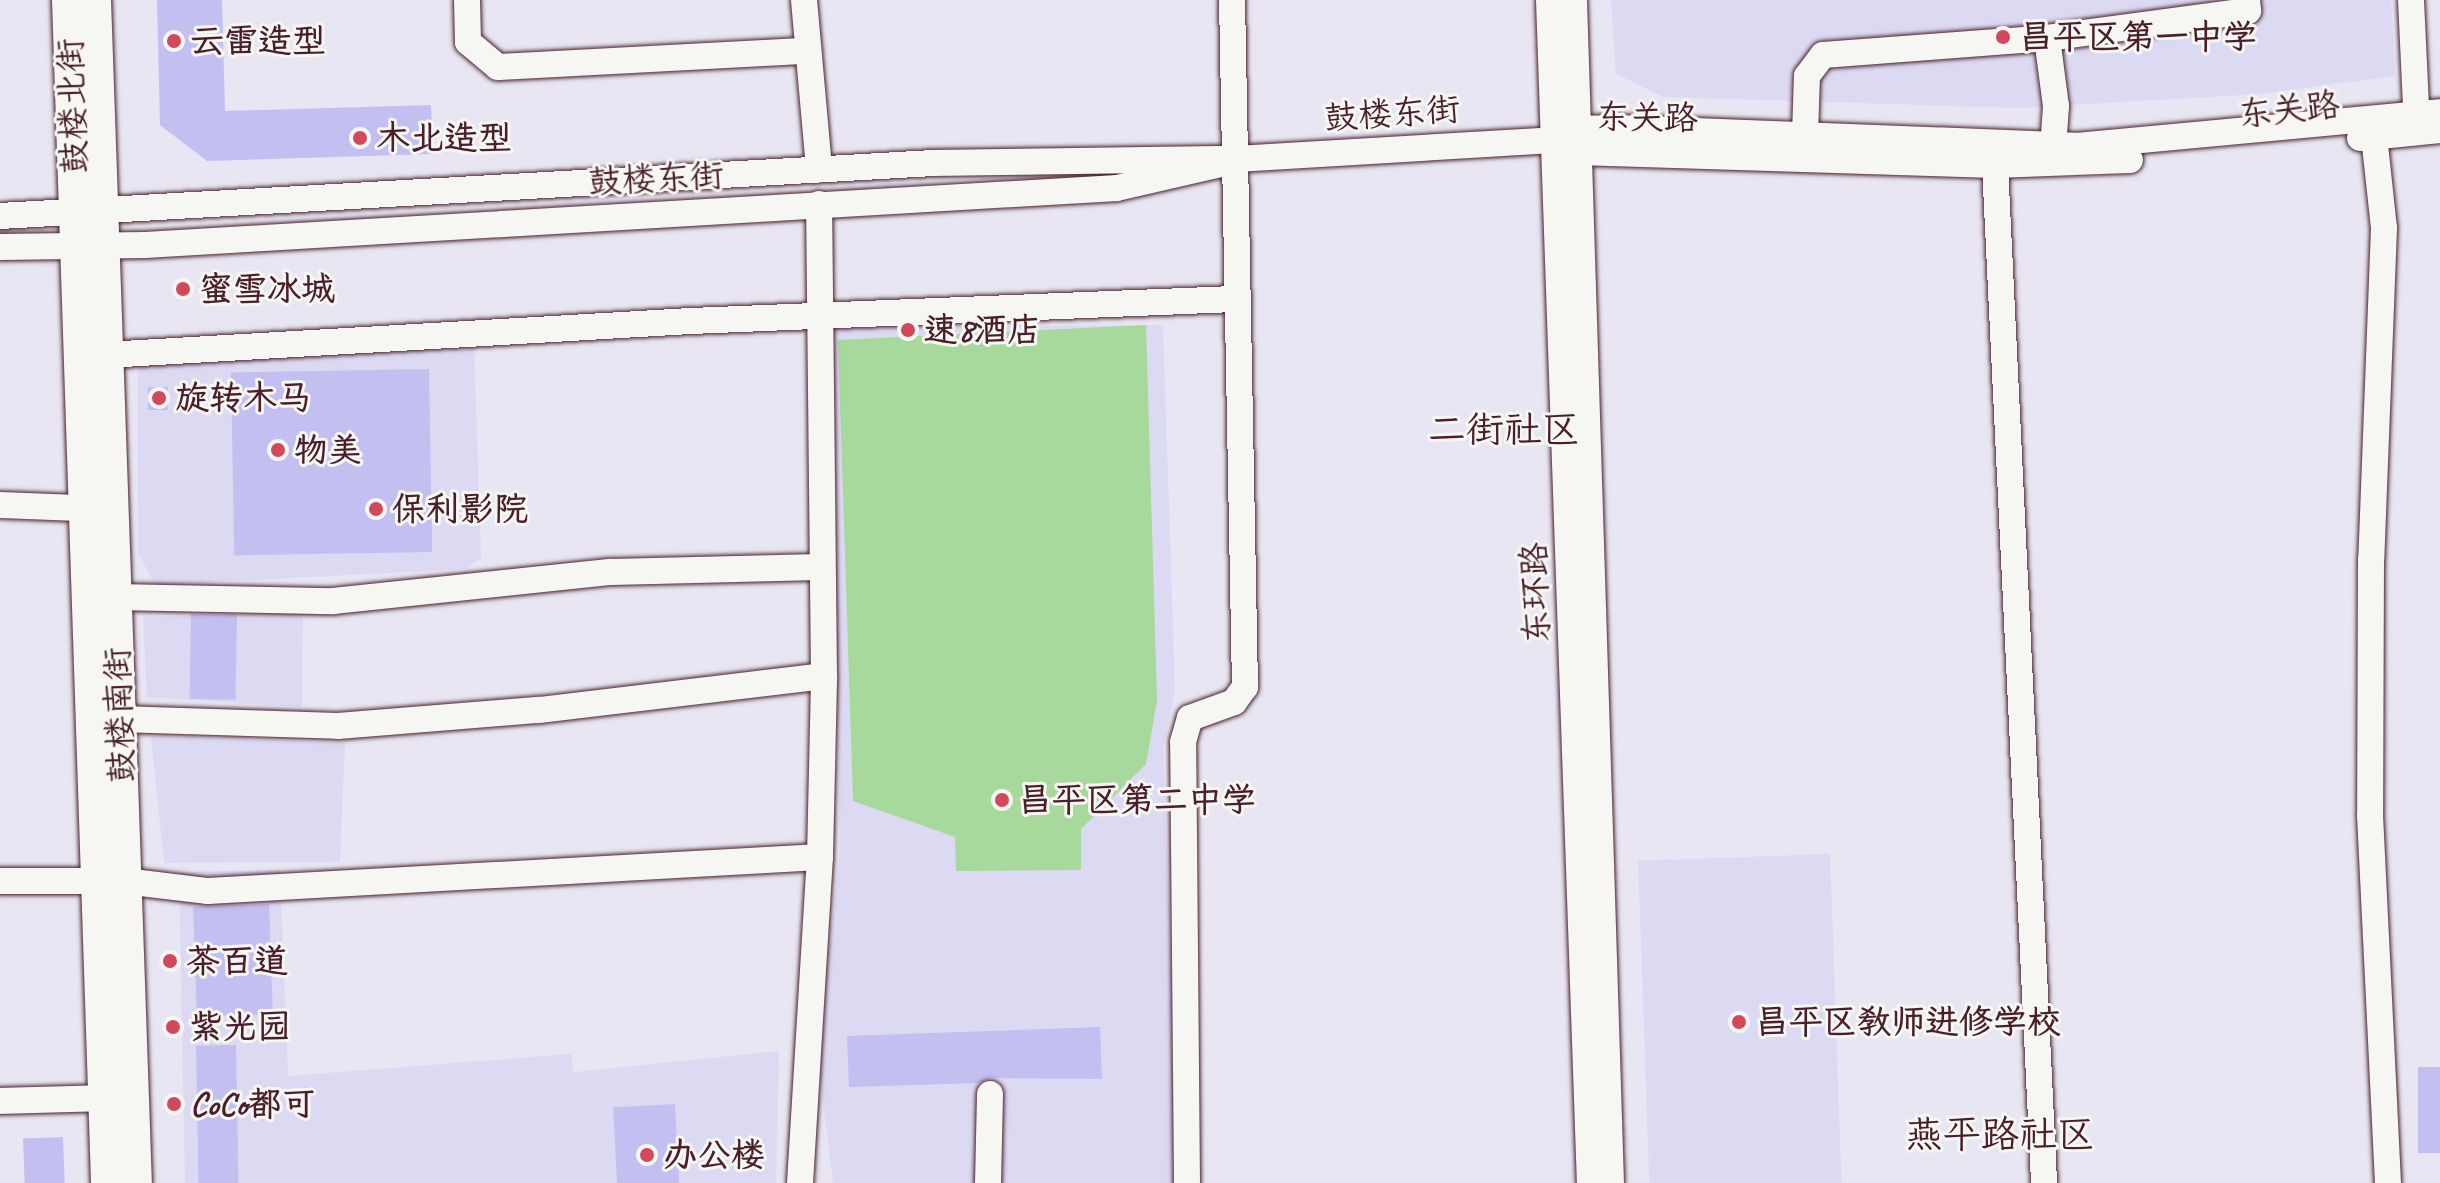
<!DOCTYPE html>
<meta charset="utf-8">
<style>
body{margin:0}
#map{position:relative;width:2440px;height:1183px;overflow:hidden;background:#e7e6f2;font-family:Caveat,"LXGW WenKai TC",sans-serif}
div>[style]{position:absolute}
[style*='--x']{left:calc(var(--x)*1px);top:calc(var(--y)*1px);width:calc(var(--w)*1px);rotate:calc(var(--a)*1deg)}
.built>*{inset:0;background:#dcdaf2;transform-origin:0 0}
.green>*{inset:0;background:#a6d99b}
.building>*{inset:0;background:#c3bff1;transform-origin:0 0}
.roads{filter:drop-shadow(0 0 2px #4a1f2b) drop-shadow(0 0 2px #4a1f2b)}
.minor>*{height:26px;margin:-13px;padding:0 13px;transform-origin:13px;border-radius:13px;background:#f6f6f2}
.major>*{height:34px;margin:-17px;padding:0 17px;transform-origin:17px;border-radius:17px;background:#f6f6f2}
.dots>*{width:22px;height:22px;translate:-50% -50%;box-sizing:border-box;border:4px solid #f6f6f2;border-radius:50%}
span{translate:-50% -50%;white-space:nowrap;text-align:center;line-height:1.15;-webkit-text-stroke:6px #f6f6f2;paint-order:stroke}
.poi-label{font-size:34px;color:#4a1f2b;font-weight:700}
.left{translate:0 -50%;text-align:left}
.street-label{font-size:34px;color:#4a1f2b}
.quarter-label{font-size:38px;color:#4a1f2b}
</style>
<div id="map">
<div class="built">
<i style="clip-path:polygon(1611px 0,2391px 0,2395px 76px,2260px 94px,2019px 108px,1664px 97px,1616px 74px)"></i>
<i style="clip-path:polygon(1163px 325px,1175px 690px,1163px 749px,1178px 1183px,833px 1183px,817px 1053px,840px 852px,830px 328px)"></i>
<i style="clip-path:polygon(474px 339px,481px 558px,465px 569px,155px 585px,138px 553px,138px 356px)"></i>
<i style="clip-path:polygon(303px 613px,302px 707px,147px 697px,143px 617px)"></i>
<i style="clip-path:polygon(151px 736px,345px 743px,340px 862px,164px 863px)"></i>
<i style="left:1830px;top:854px;width:329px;height:192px;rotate:88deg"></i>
<i style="clip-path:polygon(280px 870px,288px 1076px,571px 1054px,574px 1072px,779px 1051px,776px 1183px,185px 1183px,179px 872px)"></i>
</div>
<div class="green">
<i style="clip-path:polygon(1146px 325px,1157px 700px,1146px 764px,1081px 829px,1081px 870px,956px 871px,955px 837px,853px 801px,838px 340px)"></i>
</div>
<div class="building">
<i style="clip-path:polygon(157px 0,222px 0,225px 111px,431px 105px,433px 154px,207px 161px,160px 125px)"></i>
<i style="left:429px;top:369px;width:183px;height:198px;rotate:89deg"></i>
<i style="left:148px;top:387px;width:20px;height:23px"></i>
<i style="left:191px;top:614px;width:46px;height:85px;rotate:1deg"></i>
<i style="left:269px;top:904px;width:110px;height:76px;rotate:88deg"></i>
<i style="clip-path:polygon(1100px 1027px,1102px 1079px,990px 1078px,979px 1083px,849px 1087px,847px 1036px)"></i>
<i style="left:236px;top:1045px;width:138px;height:40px;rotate:89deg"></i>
<i style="left:2440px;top:1067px;width:86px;height:22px;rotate:90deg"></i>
<i style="left:675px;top:1104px;width:79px;height:62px;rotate:87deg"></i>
<i style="left:63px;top:1137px;width:46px;height:40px;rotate:88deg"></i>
</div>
<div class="roads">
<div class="minor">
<i style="--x:467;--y:0;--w:42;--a:88.6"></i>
<i style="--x:468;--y:42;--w:39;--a:40"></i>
<i style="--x:498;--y:67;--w:310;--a:-3"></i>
<i style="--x:804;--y:0;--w:170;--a:84.9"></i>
<i style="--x:1549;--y:0;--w:1184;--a:88.02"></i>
<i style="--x:1574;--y:0;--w:1184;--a:88.21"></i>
<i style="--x:2411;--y:0;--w:128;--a:87.3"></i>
<i style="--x:2047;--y:38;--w:69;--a:82.5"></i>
<i style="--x:2056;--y:106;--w:39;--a:94"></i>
<i style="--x:1805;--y:135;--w:59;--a:-88.1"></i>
<i style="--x:1807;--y:76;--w:26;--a:-53"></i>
<i style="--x:1823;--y:55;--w:225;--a:-4.3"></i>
<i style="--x:2047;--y:38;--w:203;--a:-7.7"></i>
<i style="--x:2248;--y:11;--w:11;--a:-95"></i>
<i style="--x:2374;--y:136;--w:93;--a:83.8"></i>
<i style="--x:2384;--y:228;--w:331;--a:92.2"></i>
<i style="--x:2371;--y:559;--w:256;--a:90.2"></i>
<i style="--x:2370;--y:815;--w:368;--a:87.2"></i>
<i style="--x:2360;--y:138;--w:80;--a:-5.7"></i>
<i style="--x:1563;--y:145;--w:17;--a:25"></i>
<i style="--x:1578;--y:152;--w:417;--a:1.8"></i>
<i style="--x:1995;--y:165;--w:135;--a:-2.1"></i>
<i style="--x:1995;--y:165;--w:1019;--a:87.24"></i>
<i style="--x:0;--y:216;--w:934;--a:-3.25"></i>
<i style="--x:932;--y:163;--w:304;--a:-0.8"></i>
<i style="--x:1236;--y:159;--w:318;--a:-3.4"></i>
<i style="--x:1553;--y:140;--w:26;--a:-25"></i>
<i style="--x:1577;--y:129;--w:40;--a:-1.4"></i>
<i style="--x:1617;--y:128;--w:459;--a:2.2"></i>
<i style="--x:2076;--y:146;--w:366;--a:-5.3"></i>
<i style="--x:0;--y:247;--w:145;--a:-0.8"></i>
<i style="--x:145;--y:245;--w:974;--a:-3.36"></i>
<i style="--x:1117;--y:188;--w:111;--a:-13"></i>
<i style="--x:106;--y:355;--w:586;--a:-3.33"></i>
<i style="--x:691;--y:321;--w:544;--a:-2.32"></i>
<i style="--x:0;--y:505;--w:104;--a:2.2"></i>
<i style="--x:115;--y:597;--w:218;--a:1.1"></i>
<i style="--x:333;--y:601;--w:280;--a:-6"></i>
<i style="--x:611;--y:572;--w:209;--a:-1.4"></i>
<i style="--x:119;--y:719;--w:219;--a:1.8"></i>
<i style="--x:338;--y:726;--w:202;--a:-4.6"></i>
<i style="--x:539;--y:710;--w:287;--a:-6.8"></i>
<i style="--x:0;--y:881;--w:124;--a:0"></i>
<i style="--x:124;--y:881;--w:85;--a:6.8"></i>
<i style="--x:208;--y:891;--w:613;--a:-3.18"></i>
<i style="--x:0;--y:1101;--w:105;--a:-1.6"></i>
<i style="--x:800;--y:1183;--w:327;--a:-86.5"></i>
<i style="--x:820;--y:857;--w:181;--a:-88.7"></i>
<i style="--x:824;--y:676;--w:472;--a:-90.6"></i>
<i style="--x:988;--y:1183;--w:89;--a:-88.7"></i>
<i style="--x:1187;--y:1183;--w:441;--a:-90.5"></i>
<i style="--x:1183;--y:742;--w:25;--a:-74"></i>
<i style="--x:1190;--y:718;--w:47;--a:-20"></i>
<i style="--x:1234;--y:702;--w:19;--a:-54"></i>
<i style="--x:1245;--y:687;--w:687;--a:-91.08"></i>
</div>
<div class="major">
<i style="--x:69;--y:0;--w:1184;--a:88.11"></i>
<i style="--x:94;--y:0;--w:1184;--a:88.02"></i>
</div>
</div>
<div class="dots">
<i style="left:2003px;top:37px;background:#d1495b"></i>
<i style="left:174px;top:41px;background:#d1495b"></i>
<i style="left:360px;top:138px;background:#d1495b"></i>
<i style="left:183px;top:289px;background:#d1495b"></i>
<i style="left:908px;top:330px;background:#d1495b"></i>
<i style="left:159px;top:398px;background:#d1495b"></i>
<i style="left:278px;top:450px;background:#d1495b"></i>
<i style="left:376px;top:509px;background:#d1495b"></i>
<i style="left:1002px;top:800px;background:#d1495b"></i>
<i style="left:170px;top:961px;background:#d1495b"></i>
<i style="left:1739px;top:1022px;background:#d1495b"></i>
<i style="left:173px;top:1027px;background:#d1495b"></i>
<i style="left:174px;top:1104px;background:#d1495b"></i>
<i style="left:647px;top:1155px;background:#d1495b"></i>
</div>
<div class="poi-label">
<span class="left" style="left:2019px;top:37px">昌平区第一中学</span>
<span class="left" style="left:190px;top:41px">云雷造型</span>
<span class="left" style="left:376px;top:138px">木北造型</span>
<span class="left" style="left:199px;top:289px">蜜雪冰城</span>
<span class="left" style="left:924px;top:330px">速8酒店</span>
<span class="left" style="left:175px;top:398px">旋转木马</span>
<span class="left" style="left:294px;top:450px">物美</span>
<span class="left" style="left:392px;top:509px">保利影院</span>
<span class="left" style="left:1018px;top:800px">昌平区第二中学</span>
<span class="left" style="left:186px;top:961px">茶百道</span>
<span class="left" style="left:1755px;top:1022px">昌平区教师进修学校</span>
<span class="left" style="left:189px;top:1027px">紫光园</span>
<span class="left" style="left:190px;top:1104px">CoCo都可</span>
<span class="left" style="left:663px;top:1155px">办公楼</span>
</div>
<div class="street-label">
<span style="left:72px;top:106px;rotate:-92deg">鼓楼北街</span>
<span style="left:2289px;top:109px;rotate:-6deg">东关路</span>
<span style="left:1392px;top:113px;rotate:-4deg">鼓楼东街</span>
<span style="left:1647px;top:117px;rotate:1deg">东关路</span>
<span style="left:656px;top:178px;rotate:-3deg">鼓楼东街</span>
<span style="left:1535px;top:593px;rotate:-92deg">东环路</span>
<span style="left:119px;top:715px;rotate:-92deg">鼓楼南街</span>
</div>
<div class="quarter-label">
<span style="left:1504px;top:430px">二街社区</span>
<span style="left:2000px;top:1135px">燕平路社区</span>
</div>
</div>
